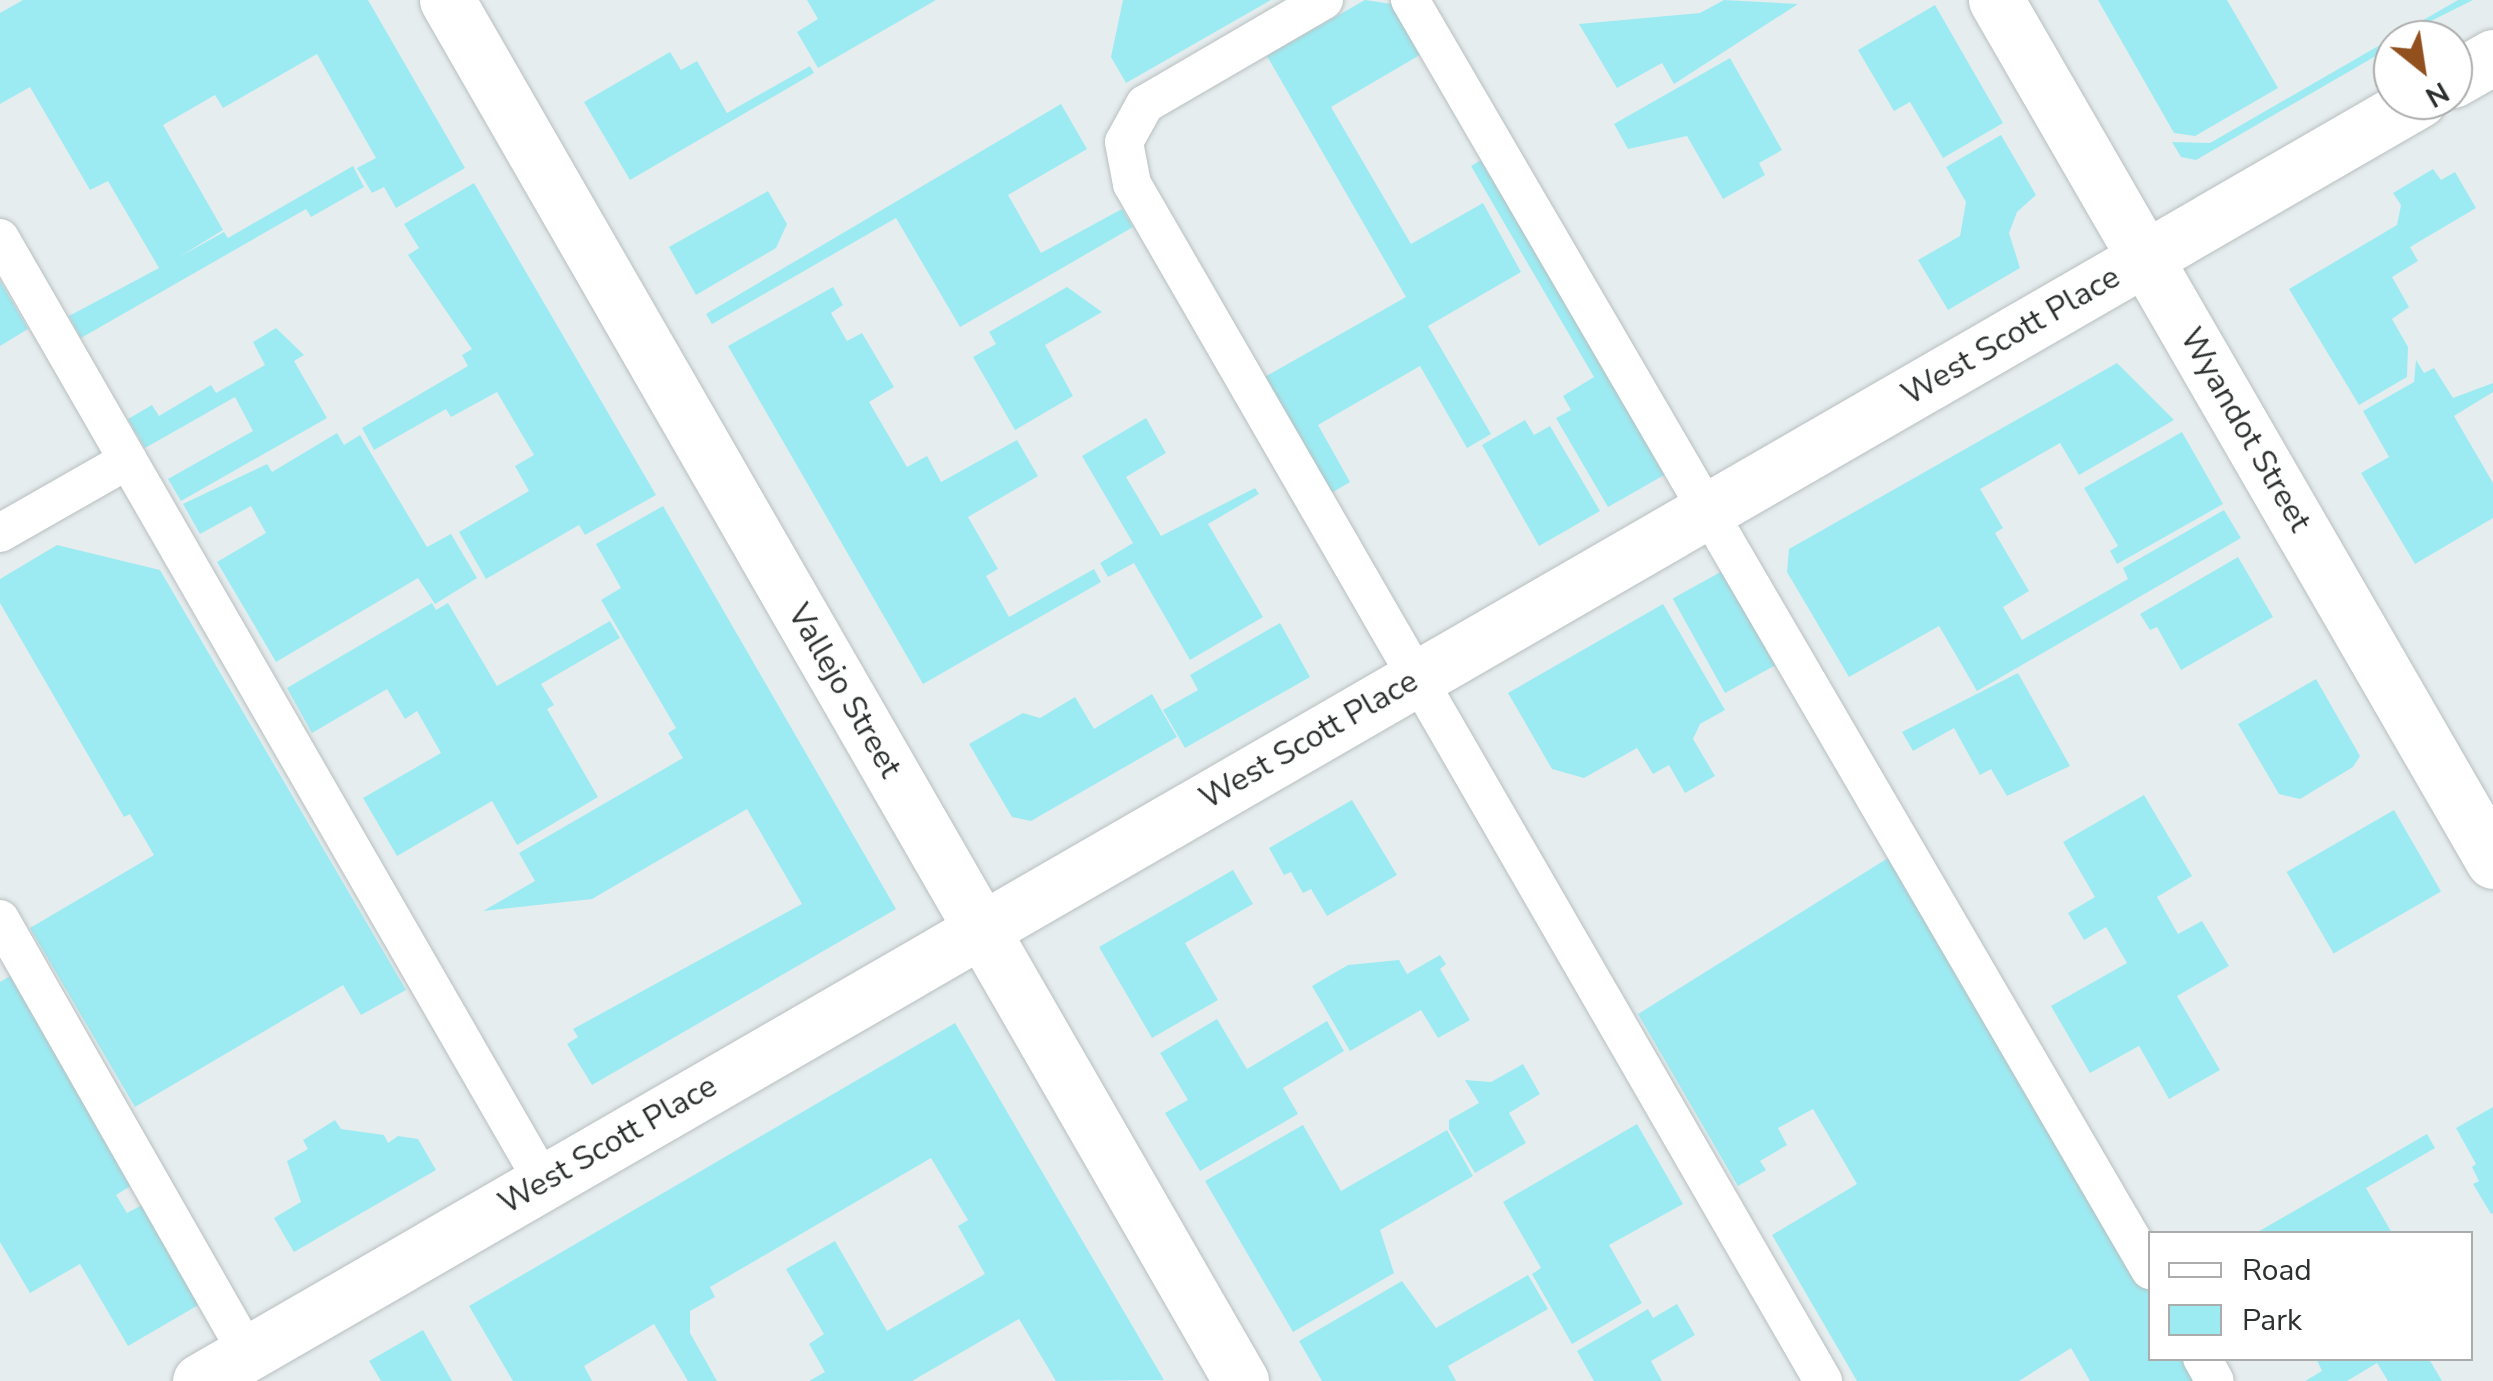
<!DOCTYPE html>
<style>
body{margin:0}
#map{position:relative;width:2493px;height:1381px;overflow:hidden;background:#e6edee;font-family:"Nunito Sans",sans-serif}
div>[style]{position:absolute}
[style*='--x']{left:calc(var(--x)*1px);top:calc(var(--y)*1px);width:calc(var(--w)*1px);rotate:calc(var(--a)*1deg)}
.green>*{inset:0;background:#9debf2;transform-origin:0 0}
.roads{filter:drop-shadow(0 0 2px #b8bfc0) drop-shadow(0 0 2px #b8bfc0)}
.service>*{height:38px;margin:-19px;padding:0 19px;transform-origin:19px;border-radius:19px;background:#fff}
.minor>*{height:55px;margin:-27.5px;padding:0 27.5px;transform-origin:27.5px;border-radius:27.5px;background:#fff}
span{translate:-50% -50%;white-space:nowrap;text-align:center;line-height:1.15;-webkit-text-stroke:10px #fff;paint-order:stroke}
.street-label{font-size:32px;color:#2d3030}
.legend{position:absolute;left:2148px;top:1231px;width:325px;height:130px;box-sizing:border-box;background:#fff;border:2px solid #abacac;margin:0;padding:12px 18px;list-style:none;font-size:30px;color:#2d3030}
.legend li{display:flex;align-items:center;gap:20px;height:50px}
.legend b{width:50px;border:2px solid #abacac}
.north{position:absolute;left:2373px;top:20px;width:100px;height:100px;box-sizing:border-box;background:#fff;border:2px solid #abacac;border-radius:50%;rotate:150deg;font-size:28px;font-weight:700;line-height:40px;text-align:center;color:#2d3030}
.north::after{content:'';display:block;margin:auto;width:35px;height:45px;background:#92501e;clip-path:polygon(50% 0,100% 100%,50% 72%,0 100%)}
</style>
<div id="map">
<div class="green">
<i style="clip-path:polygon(23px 0,368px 0,465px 168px,396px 208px,384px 187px,372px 193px,357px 168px,376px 158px,317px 54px,223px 108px,215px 95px,163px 125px,223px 230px,179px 257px,224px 232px,228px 238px,353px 166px,364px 187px,311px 217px,306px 209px,81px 338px,69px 316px,159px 268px,108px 181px,90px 190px,30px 87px,0 104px,0 13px)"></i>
<i style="clip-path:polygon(807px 0,936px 0,818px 68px,797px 32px,818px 19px)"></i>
<i style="clip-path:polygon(1123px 0,1271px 0,1126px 83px,1111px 57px)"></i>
<i style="clip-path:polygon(1365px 0,1398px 5px,1425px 52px,1331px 107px,1411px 244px,1483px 203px,1521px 272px,1428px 326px,1491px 434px,1467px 448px,1420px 366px,1318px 425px,1350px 482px,1328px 495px,1261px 379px,1406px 297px,1267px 56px)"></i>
<i style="clip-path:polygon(1724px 0,1798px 4px,1674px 84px,1662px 63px,1617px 88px,1579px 24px,1700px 13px)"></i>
<i style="clip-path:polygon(2098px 0,2227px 0,2278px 88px,2195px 136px,2174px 133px)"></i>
<i style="clip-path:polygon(2458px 0,2473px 0,2393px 40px,2393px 46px,2196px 160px,2181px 157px,2172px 142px,2210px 143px)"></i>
<i style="clip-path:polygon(1935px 5px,2003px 123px,1943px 158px,1910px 102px,1894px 111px,1858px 50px)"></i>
<i style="clip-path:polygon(670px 52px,681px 70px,697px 61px,727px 113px,810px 66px,814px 73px,630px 180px,584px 102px)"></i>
<i style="clip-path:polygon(1730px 58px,1782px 150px,1759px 163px,1765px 175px,1723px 199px,1687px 136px,1628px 149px,1614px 124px)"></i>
<i style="clip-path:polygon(1061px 104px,1087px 149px,1008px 195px,1041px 253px,1122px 209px,1133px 227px,960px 327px,896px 218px,712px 324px,706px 314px)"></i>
<i style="clip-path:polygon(2001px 135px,2036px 195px,2017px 212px,2009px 233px,2020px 268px,1948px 310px,1918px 260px,1960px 236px,1966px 202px,1946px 167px)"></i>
<i style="clip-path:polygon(1497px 151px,1680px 466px,1608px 507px,1556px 418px,1571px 410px,1563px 396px,1594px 377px,1471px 166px)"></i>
<i style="clip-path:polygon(2433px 169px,2441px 180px,2455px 172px,2476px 208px,2410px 247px,2418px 261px,2392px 277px,2409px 307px,2392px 319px,2408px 347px,2407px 377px,2359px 405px,2289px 289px,2397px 225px,2401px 205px,2393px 193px)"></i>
<i style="clip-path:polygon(474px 183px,656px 495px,585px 535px,579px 525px,486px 579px,459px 532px,529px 491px,515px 466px,534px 455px,497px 392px,451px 417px,446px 409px,374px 450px,362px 428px,468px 366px,462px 355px,472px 349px,408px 255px,419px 248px,404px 224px)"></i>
<i style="clip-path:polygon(768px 191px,787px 224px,776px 248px,696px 295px,669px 247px)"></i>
<i style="clip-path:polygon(0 281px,28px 329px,0 346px)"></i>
<i style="clip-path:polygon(833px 287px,843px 305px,831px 313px,847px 341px,862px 333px,894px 387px,869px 402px,907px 467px,927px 456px,941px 482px,1017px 440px,1038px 476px,968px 517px,998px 569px,986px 576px,1009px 617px,1094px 569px,1101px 582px,923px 684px,728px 346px)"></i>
<i style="clip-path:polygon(1067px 287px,1102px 312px,1045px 345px,1073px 396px,1015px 430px,973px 357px,996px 344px,989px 332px)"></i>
<i style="clip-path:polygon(276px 328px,304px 355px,294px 361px,327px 418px,181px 501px,168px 479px,253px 431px,235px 397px,145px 448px,128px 419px,152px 405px,159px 416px,211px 385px,216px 393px,265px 365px,253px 342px)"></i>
<i style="clip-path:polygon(2416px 360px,2424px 373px,2434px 368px,2453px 398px,2493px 383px,2493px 392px,2454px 416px,2493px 483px,2493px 518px,2415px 564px,2361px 473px,2389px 457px,2363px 411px,2414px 382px)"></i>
<i style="clip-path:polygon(2117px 363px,2174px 420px,2079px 475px,2060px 443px,1980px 489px,2003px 528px,1995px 533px,2029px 591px,2003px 607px,2022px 640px,2128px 579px,2123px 568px,2224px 510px,2241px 538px,1977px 691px,1939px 626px,1849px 677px,1787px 572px,1789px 549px)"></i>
<i style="clip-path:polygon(1146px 418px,1166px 453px,1126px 477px,1161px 536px,1255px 488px,1259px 494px,1208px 524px,1263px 617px,1190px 660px,1134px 563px,1108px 577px,1100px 563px,1133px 543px,1082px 456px)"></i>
<i style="clip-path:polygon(1525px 420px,1534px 435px,1550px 426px,1600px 511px,1539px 546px,1482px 445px)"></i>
<i style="clip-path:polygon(2182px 432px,2223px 504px,2117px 564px,2110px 551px,2118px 546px,2084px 488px)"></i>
<i style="clip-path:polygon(337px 433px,344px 445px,360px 435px,427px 547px,451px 534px,477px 578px,435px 604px,418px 578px,276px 662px,217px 562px,266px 533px,251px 506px,200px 534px,183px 504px,267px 464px,272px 472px)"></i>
<i style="clip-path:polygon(663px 506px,896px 909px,592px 1085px,567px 1044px,578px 1037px,573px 1029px,802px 904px,747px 809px,592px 899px,483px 911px,535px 881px,519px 853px,683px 758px,668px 733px,676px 728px,601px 600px,621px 588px,596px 544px)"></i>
<i style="clip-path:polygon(57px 545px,160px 570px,406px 990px,361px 1015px,343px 985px,135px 1107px,30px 928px,154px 855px,130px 814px,124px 817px,0 603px,0 579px)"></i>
<i style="clip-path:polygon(2238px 557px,2273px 617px,2181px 670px,2157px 627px,2150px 630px,2140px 614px)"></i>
<i style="left:1726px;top:569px;width:108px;height:61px;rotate:61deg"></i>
<i style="clip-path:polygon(432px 603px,436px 610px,448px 603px,497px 686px,610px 621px,620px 638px,541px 684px,554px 705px,547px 709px,598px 797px,517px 845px,492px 801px,397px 856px,363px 798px,441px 753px,417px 711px,405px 719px,387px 689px,312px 733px,287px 688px)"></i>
<i style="clip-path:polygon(1663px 604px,1725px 710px,1700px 724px,1693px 739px,1715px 776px,1685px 793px,1669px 765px,1653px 774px,1637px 748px,1584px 778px,1552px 769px,1508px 693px)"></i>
<i style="clip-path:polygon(1280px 623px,1310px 677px,1185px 748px,1163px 710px,1198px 690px,1190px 675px)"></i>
<i style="clip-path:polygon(2018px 673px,2070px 766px,2007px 796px,1991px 769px,1980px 775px,1954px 728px,1913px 751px,1902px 732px)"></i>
<i style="clip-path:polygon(2316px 679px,2360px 756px,2353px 767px,2300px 799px,2279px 794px,2238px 724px)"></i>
<i style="clip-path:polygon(1152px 694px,1177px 737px,1031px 821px,1012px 817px,969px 744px,1023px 713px,1040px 718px,1075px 697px,1094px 729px)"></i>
<i style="clip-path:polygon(2144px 795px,2192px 876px,2157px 897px,2178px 934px,2202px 921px,2229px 966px,2177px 996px,2220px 1070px,2169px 1099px,2139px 1046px,2090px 1073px,2051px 1006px,2127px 963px,2106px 927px,2084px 940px,2068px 913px,2095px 897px,2063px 842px)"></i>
<i style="clip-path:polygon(1352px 800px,1397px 875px,1327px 916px,1311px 889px,1303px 893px,1291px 872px,1284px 875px,1269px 848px)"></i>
<i style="left:2394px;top:810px;width:94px;height:124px;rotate:60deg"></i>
<i style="clip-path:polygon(1896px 853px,2150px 1291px,2150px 1358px,2190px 1359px,2203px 1381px,2090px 1381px,2071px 1348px,2019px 1381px,1857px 1381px,1772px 1235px,1857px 1184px,1813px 1109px,1778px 1128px,1787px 1145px,1760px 1161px,1766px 1170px,1738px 1186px,1638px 1014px)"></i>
<i style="clip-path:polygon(1233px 870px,1253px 904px,1185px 943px,1218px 1000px,1152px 1038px,1099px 947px)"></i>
<i style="clip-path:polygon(1440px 955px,1446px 964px,1440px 969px,1470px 1020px,1438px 1038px,1421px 1010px,1350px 1051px,1312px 986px,1348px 965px,1399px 960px,1407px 974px)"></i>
<i style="clip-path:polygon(10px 976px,132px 1185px,116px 1195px,127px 1213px,142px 1205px,200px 1304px,128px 1346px,80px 1264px,30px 1293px,0 1242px,0 982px)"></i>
<i style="clip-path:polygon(1217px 1019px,1247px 1069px,1327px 1021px,1344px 1051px,1283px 1088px,1298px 1114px,1200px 1171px,1165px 1113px,1188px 1100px,1160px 1053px)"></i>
<i style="clip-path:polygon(955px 1023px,1164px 1380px,1056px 1381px,1019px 1319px,912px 1381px,809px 1381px,825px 1372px,809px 1344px,824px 1334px,786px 1269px,835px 1241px,887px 1331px,985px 1274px,958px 1226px,968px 1220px,931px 1158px,710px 1287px,715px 1297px,690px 1311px,690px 1333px,717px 1381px,688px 1381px,654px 1324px,584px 1366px,592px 1381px,513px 1381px,469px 1306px)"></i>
<i style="clip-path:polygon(1523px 1064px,1540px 1094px,1509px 1113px,1526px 1143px,1475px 1173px,1449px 1129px,1449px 1120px,1479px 1103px,1465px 1080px,1491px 1082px)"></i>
<i style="clip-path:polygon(2493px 1107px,2493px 1213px,2491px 1214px,2473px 1184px,2479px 1181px,2472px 1167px,2476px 1164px,2456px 1128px)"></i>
<i style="clip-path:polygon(335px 1120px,341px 1129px,384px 1135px,388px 1143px,398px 1136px,418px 1139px,436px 1170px,294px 1252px,274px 1218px,301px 1202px,287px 1161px,308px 1149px,303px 1140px)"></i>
<i style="clip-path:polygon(1637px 1124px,1683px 1204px,1609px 1245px,1642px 1303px,1572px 1344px,1532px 1274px,1541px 1268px,1503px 1202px)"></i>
<i style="clip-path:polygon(1303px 1125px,1341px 1191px,1447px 1130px,1473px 1176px,1380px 1230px,1394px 1273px,1293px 1332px,1205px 1181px)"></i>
<i style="clip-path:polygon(2427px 1134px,2435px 1148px,2366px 1188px,2392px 1233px,2256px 1233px)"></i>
<i style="clip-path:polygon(1528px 1275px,1548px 1309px,1448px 1366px,1456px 1381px,1322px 1381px,1299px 1341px,1402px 1281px,1436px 1328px)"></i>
<i style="clip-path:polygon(1677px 1304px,1695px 1335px,1651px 1361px,1662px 1381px,1594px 1381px,1577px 1351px,1648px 1309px,1653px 1318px)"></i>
<i style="clip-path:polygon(423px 1330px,452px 1381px,381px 1381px,369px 1361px)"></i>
<i style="clip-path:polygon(2316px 1358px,2429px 1359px,2442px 1381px,2388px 1381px,2377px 1363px,2347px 1381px,2305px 1381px,2322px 1371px)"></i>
</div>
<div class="roads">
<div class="service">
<i style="--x:1324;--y:0;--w:207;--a:149.8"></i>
<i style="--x:1145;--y:104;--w:43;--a:118.9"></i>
<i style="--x:1124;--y:142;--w:43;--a:79.2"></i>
<i style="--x:1132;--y:184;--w:1382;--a:60"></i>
<i style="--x:1410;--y:0;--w:1470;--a:59.77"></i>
<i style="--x:0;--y:238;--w:1090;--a:60.07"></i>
<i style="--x:0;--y:533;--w:147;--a:-29.7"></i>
<i style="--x:0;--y:919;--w:500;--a:60.3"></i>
<i style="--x:2202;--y:1358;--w:26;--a:61"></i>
</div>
<div class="minor">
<i style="--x:447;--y:0;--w:1593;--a:60.1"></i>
<i style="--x:1996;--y:0;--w:994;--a:60"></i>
<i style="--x:2453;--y:80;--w:46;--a:-29.9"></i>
<i style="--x:200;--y:1381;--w:2562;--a:-30"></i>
</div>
</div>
<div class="street-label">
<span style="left:2011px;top:336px;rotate:-30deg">West Scott Place</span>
<span style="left:2245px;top:430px;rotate:60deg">Wyandot Street</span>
<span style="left:844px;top:691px;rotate:60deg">Vallejo Street</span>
<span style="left:1309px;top:740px;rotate:-30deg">West Scott Place</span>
<span style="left:608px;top:1145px;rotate:-30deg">West Scott Place</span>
</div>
<ul class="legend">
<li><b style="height:12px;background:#fff"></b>Road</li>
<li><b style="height:28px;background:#9debf2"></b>Park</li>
</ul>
<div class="north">N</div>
</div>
